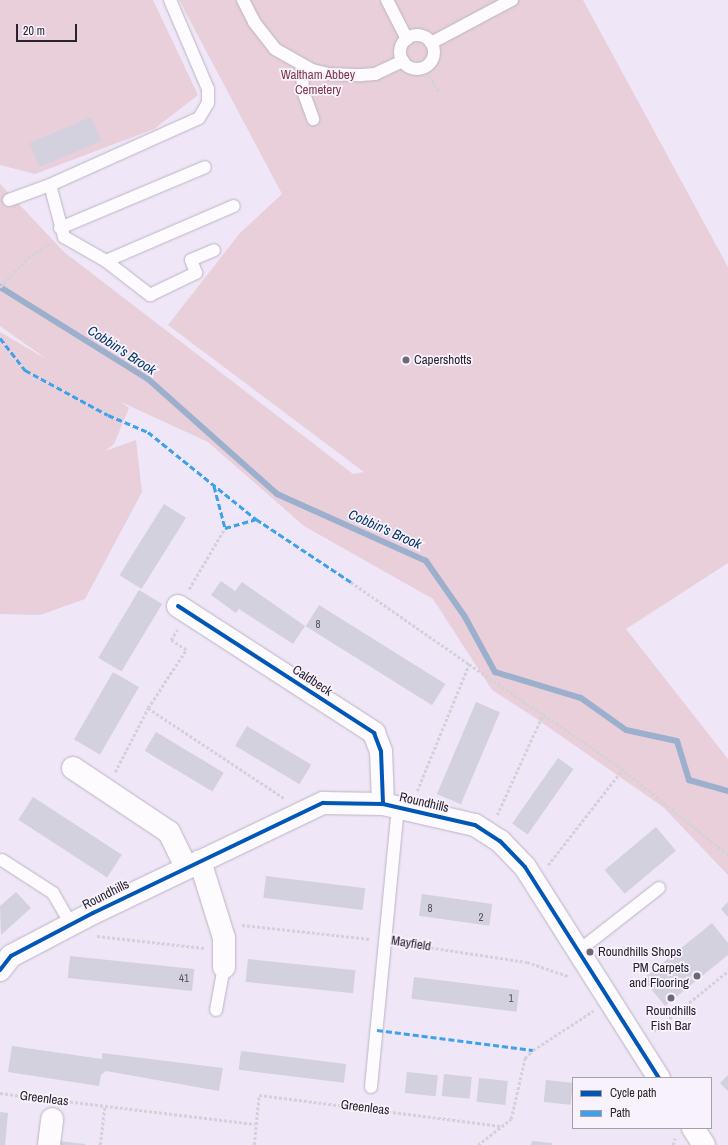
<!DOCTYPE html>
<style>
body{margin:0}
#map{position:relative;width:728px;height:1145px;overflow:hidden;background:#efe6f7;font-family:"Archivo Narrow",sans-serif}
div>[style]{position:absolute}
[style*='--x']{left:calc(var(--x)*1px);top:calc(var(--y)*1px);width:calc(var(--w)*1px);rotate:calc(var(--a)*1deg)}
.green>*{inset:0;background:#e8cfda}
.stream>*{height:6px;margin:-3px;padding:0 3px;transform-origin:3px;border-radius:3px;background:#9cb0ce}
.building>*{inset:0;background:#d4d1de;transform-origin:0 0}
.path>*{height:2.5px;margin-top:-1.25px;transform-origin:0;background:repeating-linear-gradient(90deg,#d5d2d7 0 3px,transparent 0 5px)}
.roads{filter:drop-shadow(0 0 1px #bbb4c2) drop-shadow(0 0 1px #bbb4c2)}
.lane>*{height:12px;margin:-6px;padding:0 6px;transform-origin:6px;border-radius:6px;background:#fdfbfe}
.lane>.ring{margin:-6px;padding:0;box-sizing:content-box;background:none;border:12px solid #fdfbfe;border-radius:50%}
.street>*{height:22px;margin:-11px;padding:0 11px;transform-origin:11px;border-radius:11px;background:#fdfbfe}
.quiet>*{height:3px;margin-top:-1.5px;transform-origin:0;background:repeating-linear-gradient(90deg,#3ea2eb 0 6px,transparent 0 9px)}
.cycleway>*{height:4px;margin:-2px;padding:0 2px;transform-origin:2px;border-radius:2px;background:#0057b8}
.dots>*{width:11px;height:11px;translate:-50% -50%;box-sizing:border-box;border:2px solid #f8f2fd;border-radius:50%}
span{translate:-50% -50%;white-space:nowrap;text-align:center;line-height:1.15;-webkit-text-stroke:3.5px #f8f2fd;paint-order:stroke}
.number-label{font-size:11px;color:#56505c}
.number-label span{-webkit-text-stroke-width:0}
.park-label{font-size:13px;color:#7e3b4b}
.poi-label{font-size:13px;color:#29232e}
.left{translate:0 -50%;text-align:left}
.right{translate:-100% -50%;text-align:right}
.street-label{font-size:13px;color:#29232e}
.water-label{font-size:14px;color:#063766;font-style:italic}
.legend{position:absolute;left:572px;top:1077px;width:140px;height:52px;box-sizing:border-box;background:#f8f2fd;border:1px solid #a59faa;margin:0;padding:5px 7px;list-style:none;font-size:12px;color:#29232e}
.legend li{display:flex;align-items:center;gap:8px;height:20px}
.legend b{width:20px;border:1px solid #a59faa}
.scale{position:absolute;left:16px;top:24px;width:61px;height:18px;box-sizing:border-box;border:2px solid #29232e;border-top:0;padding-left:5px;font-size:12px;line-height:14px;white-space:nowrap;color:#29232e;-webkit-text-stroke:3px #f8f2fd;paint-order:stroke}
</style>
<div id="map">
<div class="green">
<i style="clip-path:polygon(0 0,153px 0,198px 95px,154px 129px,35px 174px,0 165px)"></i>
<i style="clip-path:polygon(179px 0,583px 0,728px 267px,728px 563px,626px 629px,728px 759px,728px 875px,663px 807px,531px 715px,492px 690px,433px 599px,304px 526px,208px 442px,121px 402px,129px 408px,114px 444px,105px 451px,136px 440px,142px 492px,85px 599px,40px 615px,0 614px,0 332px,48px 360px,0 326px,0 184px,64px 252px,353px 474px,364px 472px,168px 325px,240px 233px,282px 194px)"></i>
</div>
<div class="stream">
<i style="--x:0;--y:287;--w:174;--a:31.9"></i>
<i style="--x:148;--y:379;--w:173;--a:41.7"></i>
<i style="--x:277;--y:494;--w:163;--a:24.2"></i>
<i style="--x:426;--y:561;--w:68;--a:55.1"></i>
<i style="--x:465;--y:617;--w:63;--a:61.4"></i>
<i style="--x:495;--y:672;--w:90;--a:16.8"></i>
<i style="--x:581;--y:698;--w:55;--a:35.4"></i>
<i style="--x:626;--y:730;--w:52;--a:12.2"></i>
<i style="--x:677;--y:741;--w:41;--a:72.9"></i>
<i style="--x:689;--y:780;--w:41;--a:15.8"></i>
</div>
<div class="building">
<i style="left:91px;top:117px;width:26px;height:67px;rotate:67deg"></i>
<i style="left:164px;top:504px;width:26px;height:84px;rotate:32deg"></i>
<i style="clip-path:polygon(221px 581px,235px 591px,242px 582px,305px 626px,293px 644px,239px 609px,236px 613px,211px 595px)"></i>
<i style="left:139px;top:590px;width:27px;height:79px;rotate:31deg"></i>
<i style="left:319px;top:605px;width:149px;height:25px;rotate:32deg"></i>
<i style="left:113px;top:672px;width:30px;height:78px;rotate:30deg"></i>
<i style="left:476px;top:702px;width:26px;height:100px;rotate:23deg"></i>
<i style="left:247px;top:726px;width:75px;height:23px;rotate:31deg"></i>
<i style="left:156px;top:732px;width:79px;height:22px;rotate:31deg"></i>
<i style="left:558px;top:758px;width:19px;height:80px;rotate:35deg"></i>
<i style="left:33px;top:797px;width:106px;height:27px;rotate:33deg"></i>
<i style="left:656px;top:827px;width:31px;height:67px;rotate:50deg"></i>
<i style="left:266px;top:876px;width:100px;height:22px;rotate:7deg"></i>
<i style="clip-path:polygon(16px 892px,31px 908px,1px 935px,0 906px)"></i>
<i style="left:422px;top:894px;width:71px;height:22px;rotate:8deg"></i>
<i style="clip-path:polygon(728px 902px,728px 917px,721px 909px)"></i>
<i style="clip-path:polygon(712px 923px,728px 943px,728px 955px,665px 1006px,643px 979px)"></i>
<i style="left:70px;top:956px;width:125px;height:22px;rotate:6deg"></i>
<i style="left:248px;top:959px;width:108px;height:23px;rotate:6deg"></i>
<i style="left:414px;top:977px;width:106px;height:22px;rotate:7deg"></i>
<i style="clip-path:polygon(12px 1046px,102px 1059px,102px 1053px,223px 1068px,219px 1091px,106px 1071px,101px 1075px,99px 1086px,8px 1072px)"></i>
<i style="left:241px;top:1051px;width:106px;height:19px;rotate:7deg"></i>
<i style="left:407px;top:1072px;width:31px;height:21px;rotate:6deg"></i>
<i style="left:444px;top:1074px;width:28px;height:22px;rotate:6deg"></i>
<i style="clip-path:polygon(728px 1075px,728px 1091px,720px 1083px)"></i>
<i style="left:479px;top:1078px;width:29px;height:24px;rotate:6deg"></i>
<i style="left:546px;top:1080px;width:27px;height:22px;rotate:6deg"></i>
<i style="clip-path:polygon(0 1112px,8px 1113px,5px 1145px,0 1145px)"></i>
<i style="clip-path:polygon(58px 1141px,85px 1144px,85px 1145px,57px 1145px)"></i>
<i style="clip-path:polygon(532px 1141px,552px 1143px,552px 1145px,531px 1145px)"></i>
</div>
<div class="path">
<i style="--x:425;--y:67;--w:29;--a:61"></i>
<i style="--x:0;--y:287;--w:45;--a:-45.9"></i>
<i style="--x:31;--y:255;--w:21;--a:-31"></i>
<i style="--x:351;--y:582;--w:144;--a:34.8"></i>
<i style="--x:189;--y:589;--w:71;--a:-59.5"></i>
<i style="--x:148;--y:708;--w:163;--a:33.5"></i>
<i style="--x:115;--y:772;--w:72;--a:-62.7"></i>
<i style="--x:148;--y:708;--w:69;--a:-56.8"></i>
<i style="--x:186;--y:650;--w:18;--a:-146"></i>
<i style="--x:171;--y:640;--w:12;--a:-59"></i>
<i style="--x:417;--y:791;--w:137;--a:-67.7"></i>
<i style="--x:469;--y:664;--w:179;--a:34.3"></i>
<i style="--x:617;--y:765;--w:143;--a:39"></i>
<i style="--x:497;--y:815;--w:111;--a:-65.5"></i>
<i style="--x:548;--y:865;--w:122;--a:-52"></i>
<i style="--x:242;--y:925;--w:129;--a:6.2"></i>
<i style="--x:97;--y:936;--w:108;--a:6.4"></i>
<i style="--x:401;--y:943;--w:127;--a:8.6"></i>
<i style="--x:527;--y:962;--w:43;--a:18.9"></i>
<i style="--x:654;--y:1031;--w:95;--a:-39"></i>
<i style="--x:0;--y:1093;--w:44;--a:7.8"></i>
<i style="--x:65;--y:1101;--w:191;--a:6.9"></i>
<i style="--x:100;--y:1145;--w:39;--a:-83"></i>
<i style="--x:254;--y:1145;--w:50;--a:-84.3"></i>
<i style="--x:259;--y:1095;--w:244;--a:7.3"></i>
<i style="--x:478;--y:1145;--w:42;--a:-38.2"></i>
<i style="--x:511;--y:1119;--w:63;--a:-77.1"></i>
<i style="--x:525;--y:1058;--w:11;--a:-45"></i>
<i style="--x:533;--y:1050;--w:72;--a:-33"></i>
<i style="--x:673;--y:1145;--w:7;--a:-74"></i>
</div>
<div class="roads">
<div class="lane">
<i style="--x:243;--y:0;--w:25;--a:63"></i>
<i style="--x:254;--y:22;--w:34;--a:52"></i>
<i style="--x:275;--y:49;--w:43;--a:29.6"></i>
<i style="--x:312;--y:70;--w:16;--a:14"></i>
<i style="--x:328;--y:74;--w:33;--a:2"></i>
<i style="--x:361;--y:75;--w:14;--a:-4"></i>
<i style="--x:375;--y:74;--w:31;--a:-25"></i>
<i style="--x:387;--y:0;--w:44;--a:62.9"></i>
<i class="ring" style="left:400px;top:35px;width:22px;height:22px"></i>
<i style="--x:431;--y:43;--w:92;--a:-28"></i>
<i style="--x:302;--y:65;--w:26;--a:88"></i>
<i style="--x:303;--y:91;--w:30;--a:70"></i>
<i style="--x:50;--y:185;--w:54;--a:74.9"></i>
<i style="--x:64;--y:237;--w:48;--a:29.7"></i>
<i style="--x:106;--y:261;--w:139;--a:-23.3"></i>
<i style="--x:9;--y:200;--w:44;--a:-20.1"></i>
<i style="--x:50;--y:185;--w:163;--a:-24.2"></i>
<i style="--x:199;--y:118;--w:17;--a:-59"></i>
<i style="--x:208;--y:103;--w:14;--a:-90"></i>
<i style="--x:208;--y:89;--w:97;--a:-113.1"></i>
<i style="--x:60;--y:228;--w:157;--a:-22.8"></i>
<i style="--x:106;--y:261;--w:56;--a:37.7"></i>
<i style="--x:150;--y:295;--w:51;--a:-25.6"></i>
<i style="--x:196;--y:273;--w:14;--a:-111"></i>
<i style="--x:191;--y:260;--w:25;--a:-23"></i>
<i style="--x:2;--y:860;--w:61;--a:32.9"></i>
<i style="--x:53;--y:893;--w:38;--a:60"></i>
<i style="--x:577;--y:952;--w:104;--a:-38"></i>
<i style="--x:216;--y:1010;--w:44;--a:-79.5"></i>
<i style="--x:371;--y:1087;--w:280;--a:-84.5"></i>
</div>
<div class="street">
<i style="--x:178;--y:606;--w:234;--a:32.9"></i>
<i style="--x:374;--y:733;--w:19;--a:69"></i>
<i style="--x:381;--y:751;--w:53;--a:87.8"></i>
<i style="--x:73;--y:768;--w:115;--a:33.7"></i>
<i style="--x:169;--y:832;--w:39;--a:64"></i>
<i style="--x:200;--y:861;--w:81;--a:72.7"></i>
<i style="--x:224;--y:938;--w:29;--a:90"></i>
<i style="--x:0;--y:970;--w:18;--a:-52"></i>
<i style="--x:11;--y:956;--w:93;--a:-27.7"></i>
<i style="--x:93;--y:913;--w:255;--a:-25.6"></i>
<i style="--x:323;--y:803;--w:60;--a:1"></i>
<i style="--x:383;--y:804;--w:94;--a:12.9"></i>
<i style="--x:475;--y:825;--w:30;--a:33"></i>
<i style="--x:500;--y:841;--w:36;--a:46"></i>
<i style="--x:525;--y:867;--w:250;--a:57.6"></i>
<i style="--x:693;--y:1128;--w:20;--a:57"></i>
<i style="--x:49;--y:1145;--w:26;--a:-83"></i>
</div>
</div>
<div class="quiet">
<i style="--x:0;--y:338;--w:41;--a:52"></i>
<i style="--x:25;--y:370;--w:94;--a:28.5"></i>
<i style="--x:108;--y:415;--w:43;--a:23"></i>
<i style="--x:148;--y:432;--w:139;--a:38.9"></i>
<i style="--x:256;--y:519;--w:114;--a:33.6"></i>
<i style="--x:214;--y:486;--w:43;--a:75.3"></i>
<i style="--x:225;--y:528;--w:32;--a:-16"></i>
<i style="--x:377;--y:1030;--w:157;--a:7.3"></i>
</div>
<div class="cycleway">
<i style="--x:178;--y:606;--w:234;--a:32.9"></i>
<i style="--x:374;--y:733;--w:19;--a:69"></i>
<i style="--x:381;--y:751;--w:53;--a:87.8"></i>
<i style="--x:0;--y:970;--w:18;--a:-52"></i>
<i style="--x:11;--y:956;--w:93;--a:-27.7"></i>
<i style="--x:93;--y:913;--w:255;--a:-25.6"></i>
<i style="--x:323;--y:803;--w:60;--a:1"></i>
<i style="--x:383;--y:804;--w:94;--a:12.9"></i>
<i style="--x:475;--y:825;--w:30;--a:33"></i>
<i style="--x:500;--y:841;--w:36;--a:46"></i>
<i style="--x:525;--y:867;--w:250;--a:57.6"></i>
</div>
<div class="dots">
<i style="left:406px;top:360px;background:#6e6774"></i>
<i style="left:590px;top:952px;background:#6e6774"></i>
<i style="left:697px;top:976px;background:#6e6774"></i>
<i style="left:671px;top:998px;background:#6e6774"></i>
</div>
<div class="number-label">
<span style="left:318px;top:624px">8</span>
<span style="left:430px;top:908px">8</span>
<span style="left:481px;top:917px">2</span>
<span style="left:184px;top:978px">41</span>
<span style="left:511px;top:998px">1</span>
</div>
<div class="park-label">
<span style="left:318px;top:83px">Waltham Abbey<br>Cemetery</span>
</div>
<div class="poi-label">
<span class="left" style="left:414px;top:360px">Capershotts</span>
<span class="left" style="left:598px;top:952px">Roundhills Shops</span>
<span class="right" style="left:689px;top:976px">PM Carpets<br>and Flooring</span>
<span style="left:671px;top:1019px">Roundhills<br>Fish Bar</span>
</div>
<div class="street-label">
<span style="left:312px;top:681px;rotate:33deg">Caldbeck</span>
<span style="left:424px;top:803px;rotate:13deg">Roundhills</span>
<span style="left:106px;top:895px;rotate:-27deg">Roundhills</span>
<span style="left:411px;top:944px;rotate:9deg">Mayfield</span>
<span style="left:44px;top:1099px;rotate:7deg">Greenleas</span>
<span style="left:365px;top:1108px;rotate:7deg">Greenleas</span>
</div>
<div class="water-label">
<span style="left:122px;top:350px;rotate:33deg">Cobbin's Brook</span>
<span style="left:385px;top:529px;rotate:24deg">Cobbin's Brook</span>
</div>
<ul class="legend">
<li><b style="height:5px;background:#0057b8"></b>Cycle path</li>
<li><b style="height:5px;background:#3ea2eb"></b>Path</li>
</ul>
<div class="scale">20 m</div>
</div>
